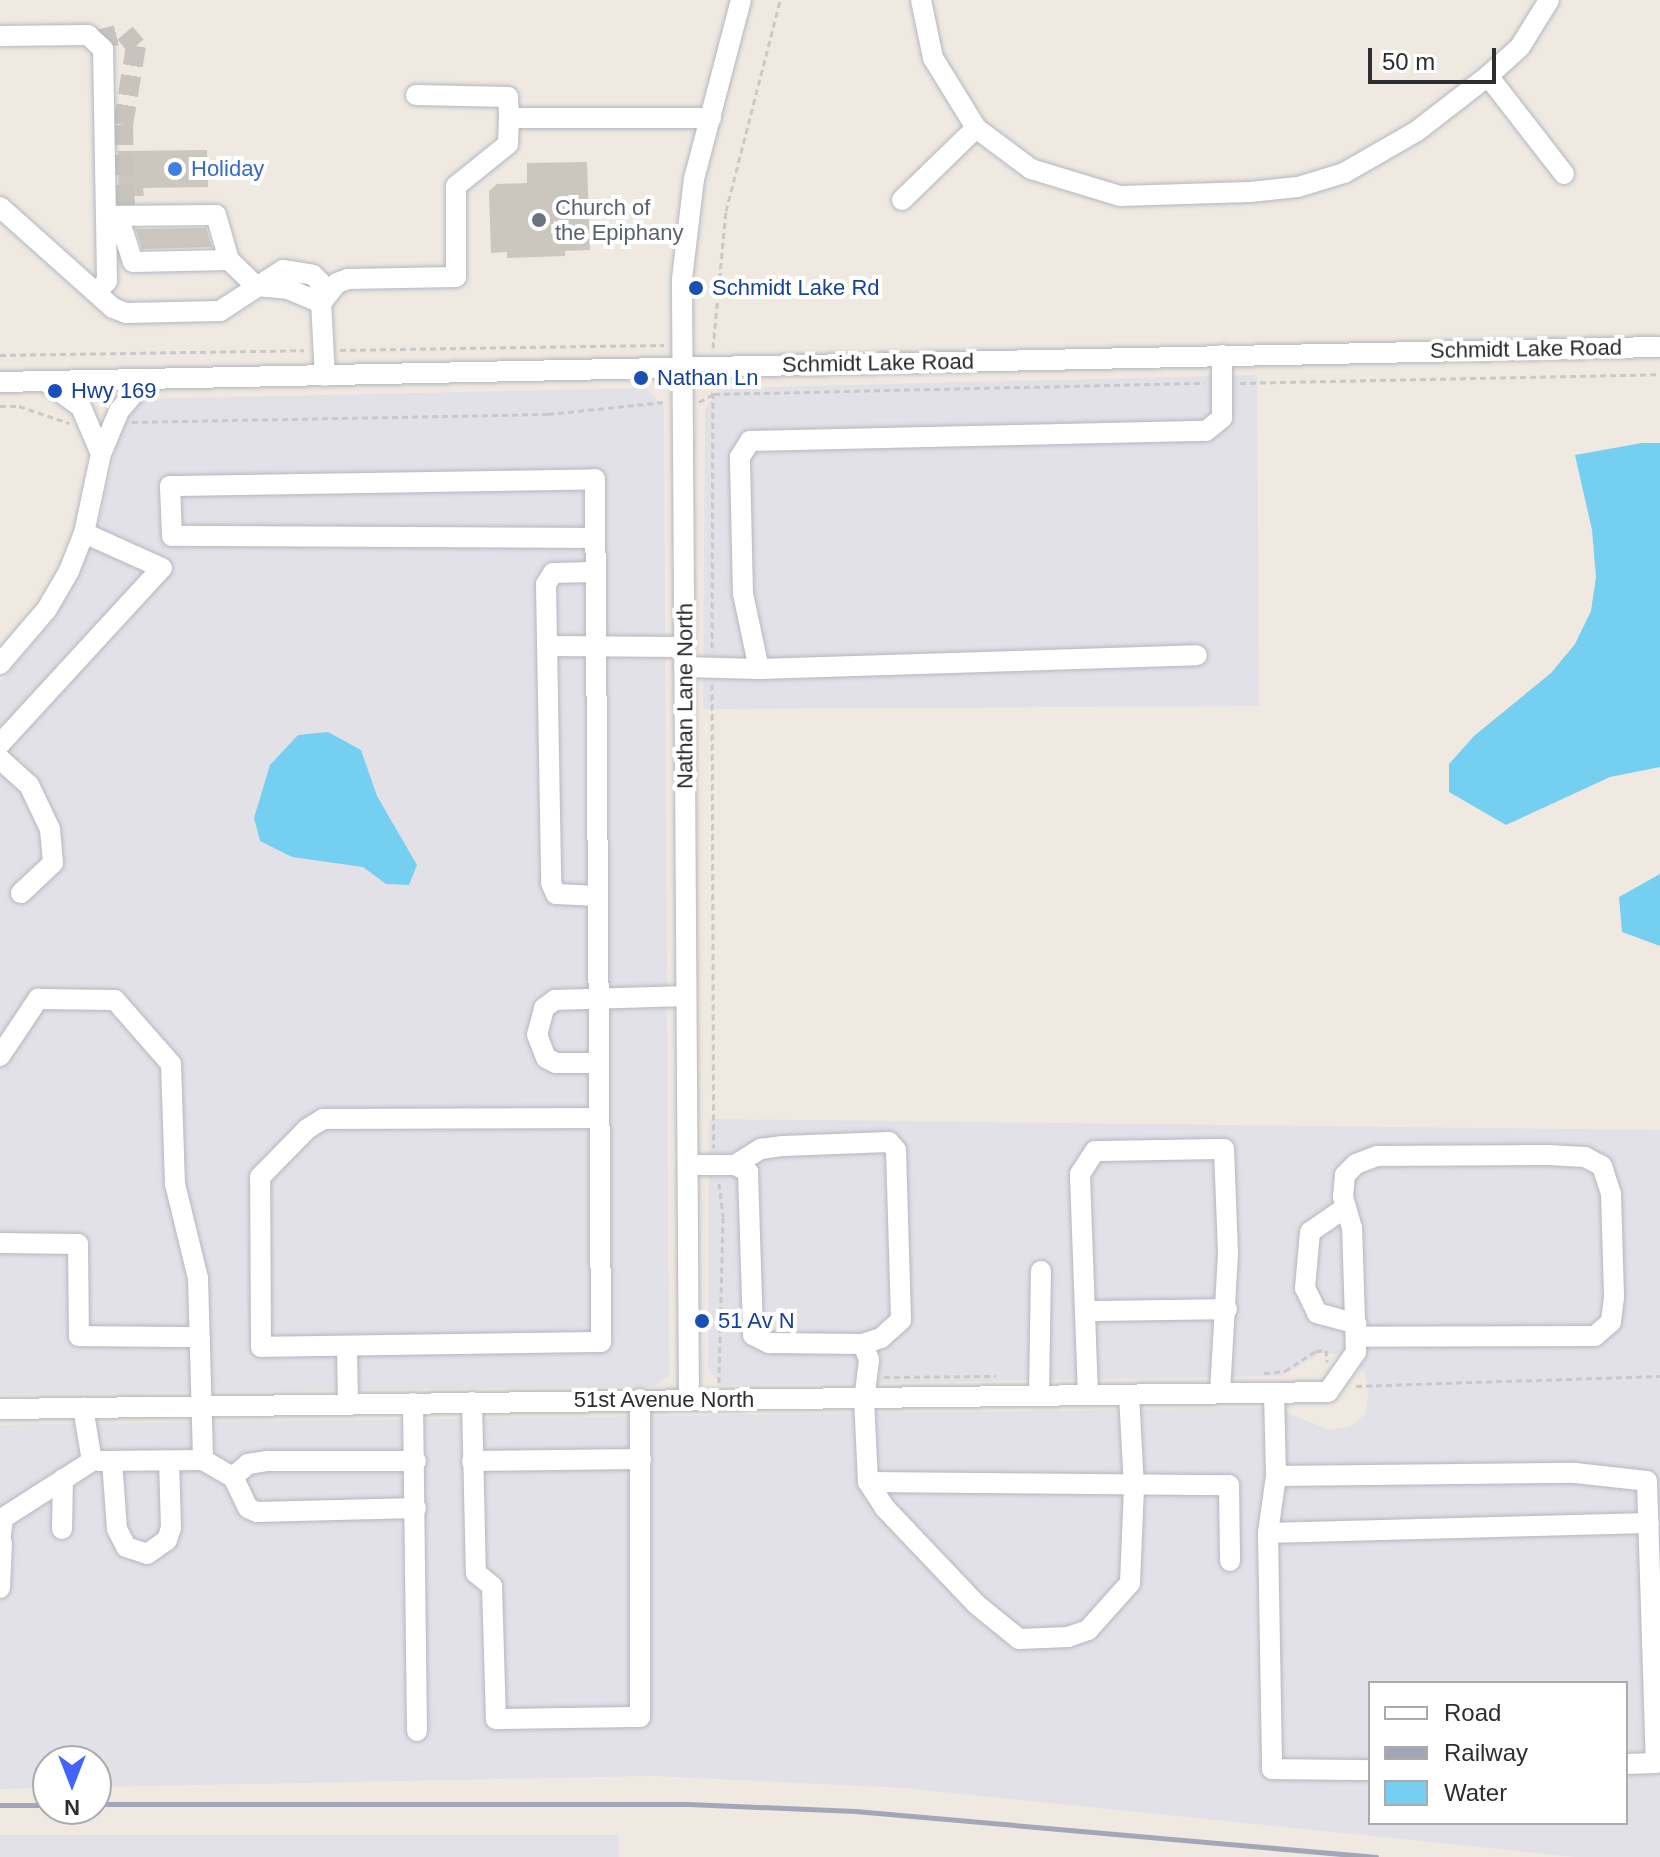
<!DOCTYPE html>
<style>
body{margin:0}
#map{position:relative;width:1660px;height:1857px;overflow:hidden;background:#efe9e1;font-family:Arial,sans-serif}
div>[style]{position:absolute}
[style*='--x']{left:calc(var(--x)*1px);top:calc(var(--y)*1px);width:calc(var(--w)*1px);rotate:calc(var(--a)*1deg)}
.industrial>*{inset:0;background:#e3e1e8;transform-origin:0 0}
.water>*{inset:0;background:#75cff0}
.building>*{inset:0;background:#cbc7bf}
.minor-tunnel>*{height:20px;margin-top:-10px;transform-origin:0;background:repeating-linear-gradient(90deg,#c8c4bd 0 20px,transparent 0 30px)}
.path>*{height:3px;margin-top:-1.5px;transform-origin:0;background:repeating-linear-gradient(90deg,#c9c9c9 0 6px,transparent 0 10px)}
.roads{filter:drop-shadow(0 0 2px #b4b7c1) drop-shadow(0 0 2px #b4b7c1)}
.minor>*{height:20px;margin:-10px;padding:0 10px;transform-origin:10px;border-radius:10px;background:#fff}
.rail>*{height:5px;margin:-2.5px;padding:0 2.5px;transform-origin:2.5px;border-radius:2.5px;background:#a3a6b8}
.dots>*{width:22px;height:22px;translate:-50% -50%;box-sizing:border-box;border:4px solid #fff;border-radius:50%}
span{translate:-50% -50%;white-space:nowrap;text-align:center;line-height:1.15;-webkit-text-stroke:8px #fff;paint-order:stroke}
.shop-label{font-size:22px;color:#366cbe}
.left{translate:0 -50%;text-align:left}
.worship-label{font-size:22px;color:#5b616d}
.transit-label{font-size:22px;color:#164399}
.street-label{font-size:22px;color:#2e2e2e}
.legend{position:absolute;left:1368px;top:1681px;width:260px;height:144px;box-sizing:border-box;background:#fff;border:2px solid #ababab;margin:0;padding:10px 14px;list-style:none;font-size:24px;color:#2e2e2e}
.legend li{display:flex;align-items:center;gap:16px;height:40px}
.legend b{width:40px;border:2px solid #ababab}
.north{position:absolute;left:32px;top:1745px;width:80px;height:80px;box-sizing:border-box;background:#fff;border:2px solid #ababab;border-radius:50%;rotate:180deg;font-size:22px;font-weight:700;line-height:32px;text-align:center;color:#2e2e2e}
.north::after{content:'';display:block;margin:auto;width:28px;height:36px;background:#4264fb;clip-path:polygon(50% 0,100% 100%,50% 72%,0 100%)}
.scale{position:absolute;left:1368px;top:48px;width:128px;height:36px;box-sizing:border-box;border:4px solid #2e2e2e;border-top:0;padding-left:10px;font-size:24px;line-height:28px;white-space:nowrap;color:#2e2e2e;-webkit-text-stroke:6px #fff;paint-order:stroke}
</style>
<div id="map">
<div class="industrial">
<i style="clip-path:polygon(1257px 375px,1259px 706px,703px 709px,705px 410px,716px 392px,727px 388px)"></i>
<i style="clip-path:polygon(646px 388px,664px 407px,669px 1375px,656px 1386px,0 1394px,0 681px,52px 622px,80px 574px,97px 530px,124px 415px,143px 399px)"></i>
<i style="clip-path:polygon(evenodd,709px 1119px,1660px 1130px,1660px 1857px,1576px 1857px,904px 1788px,653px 1776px,96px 1787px,96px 1761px,48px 1761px,48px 1788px,0 1789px,0 1425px,1274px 1408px,1330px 1430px,1350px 1427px,1365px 1414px,1369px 1390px,1364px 1372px,1337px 1354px,1322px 1353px,1281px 1376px,721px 1385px,708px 1369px,709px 1119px,1370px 1683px,1626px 1683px,1626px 1823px,1370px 1823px,1370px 1683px)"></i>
<i style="left:619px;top:1835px;width:22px;height:619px;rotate:90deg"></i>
</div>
<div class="water">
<i style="clip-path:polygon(1642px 443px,1660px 443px,1660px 767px,1610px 777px,1506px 825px,1449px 792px,1449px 764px,1474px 736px,1551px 673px,1575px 644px,1591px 611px,1596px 577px,1592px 530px,1575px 455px)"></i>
<i style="clip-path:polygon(328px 732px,361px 750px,377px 796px,417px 865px,409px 885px,386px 884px,363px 867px,292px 857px,260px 841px,254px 818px,270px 765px,298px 735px)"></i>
<i style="clip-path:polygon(1660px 874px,1660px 946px,1622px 932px,1619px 897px)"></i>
</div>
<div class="building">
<i style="clip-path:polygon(207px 150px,208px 187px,143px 188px,144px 196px,119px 196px,118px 151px)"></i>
<i style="clip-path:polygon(587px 162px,590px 250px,565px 251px,565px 256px,507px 258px,507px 252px,491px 253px,489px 191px,497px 184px,527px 183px,527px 163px)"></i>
<i style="clip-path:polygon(206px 228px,212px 247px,142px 249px,136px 229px)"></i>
</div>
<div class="minor-tunnel">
<i style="--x:97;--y:40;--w:29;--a:-14"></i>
<i style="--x:125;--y:33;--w:17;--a:50"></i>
<i style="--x:136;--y:46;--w:80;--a:99.3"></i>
<i style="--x:123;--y:125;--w:91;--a:88.7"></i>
</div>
<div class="path">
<i style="--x:713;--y:348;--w:138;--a:-84.6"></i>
<i style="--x:726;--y:211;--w:218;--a:-75.6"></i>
<i style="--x:340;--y:350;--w:324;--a:-0.9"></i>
<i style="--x:0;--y:355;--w:304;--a:-0.9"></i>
<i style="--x:1240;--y:383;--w:420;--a:-1.2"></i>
<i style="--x:699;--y:402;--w:17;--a:-28"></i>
<i style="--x:714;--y:394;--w:491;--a:-1.3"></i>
<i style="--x:0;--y:406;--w:19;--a:0"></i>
<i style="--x:19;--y:406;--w:53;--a:18.8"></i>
<i style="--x:132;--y:422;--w:416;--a:-1.1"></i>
<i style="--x:548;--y:414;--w:117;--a:-5.9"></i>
<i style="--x:712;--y:648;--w:264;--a:-89.8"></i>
<i style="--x:712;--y:684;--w:464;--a:89.8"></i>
<i style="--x:719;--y:1183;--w:34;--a:83"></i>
<i style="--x:723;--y:1217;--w:166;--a:91.4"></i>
<i style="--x:1264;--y:1373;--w:21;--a:-5"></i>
<i style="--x:1285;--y:1371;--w:37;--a:-33"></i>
<i style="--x:1316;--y:1351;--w:10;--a:-6"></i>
<i style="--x:1326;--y:1350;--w:12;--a:85"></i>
<i style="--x:884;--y:1377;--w:112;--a:-0.5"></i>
<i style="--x:1356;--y:1386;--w:304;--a:-1.9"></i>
</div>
<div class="roads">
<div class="minor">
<i style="--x:921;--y:0;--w:59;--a:78.3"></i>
<i style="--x:933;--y:58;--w:82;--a:58.4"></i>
<i style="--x:976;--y:128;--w:69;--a:36.7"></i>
<i style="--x:1031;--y:169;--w:93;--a:16.9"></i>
<i style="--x:1120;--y:196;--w:130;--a:-1.8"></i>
<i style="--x:1250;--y:192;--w:48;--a:-5.9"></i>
<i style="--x:1298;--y:187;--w:48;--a:-16.9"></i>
<i style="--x:1344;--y:173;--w:84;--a:-29.9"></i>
<i style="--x:1417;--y:131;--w:90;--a:-37.8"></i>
<i style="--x:1488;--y:76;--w:43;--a:-42.2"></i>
<i style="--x:1520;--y:47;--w:55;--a:-58.3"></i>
<i style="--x:0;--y:36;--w:88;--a:-0.7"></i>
<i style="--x:88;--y:35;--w:21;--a:43"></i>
<i style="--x:103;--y:49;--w:167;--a:89"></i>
<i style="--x:106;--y:216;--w:110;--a:-0.5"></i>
<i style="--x:216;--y:215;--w:47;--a:73.9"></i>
<i style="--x:229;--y:260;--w:37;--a:44"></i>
<i style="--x:256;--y:286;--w:32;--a:5"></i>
<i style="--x:288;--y:289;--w:36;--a:23"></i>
<i style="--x:1488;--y:76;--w:124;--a:52.2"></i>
<i style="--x:416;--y:95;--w:92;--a:1.2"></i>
<i style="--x:508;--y:97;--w:21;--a:87"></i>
<i style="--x:902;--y:200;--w:103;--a:-44.2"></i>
<i style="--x:0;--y:207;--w:152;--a:41.8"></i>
<i style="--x:113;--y:308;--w:14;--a:21"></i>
<i style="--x:126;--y:313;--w:94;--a:-1.2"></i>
<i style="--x:220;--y:311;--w:75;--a:-33.1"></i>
<i style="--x:283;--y:270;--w:30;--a:9"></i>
<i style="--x:313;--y:275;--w:10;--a:45"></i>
<i style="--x:320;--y:282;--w:94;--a:87"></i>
<i style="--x:118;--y:216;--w:48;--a:71.9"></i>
<i style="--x:133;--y:262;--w:96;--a:-1.2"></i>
<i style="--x:97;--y:292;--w:15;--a:-48"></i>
<i style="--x:107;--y:281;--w:65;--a:-90.9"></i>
<i style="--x:321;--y:303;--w:26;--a:-51"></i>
<i style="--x:337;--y:283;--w:12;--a:-20"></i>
<i style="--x:348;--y:279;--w:108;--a:-1.1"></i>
<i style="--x:456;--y:277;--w:91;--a:-90"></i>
<i style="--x:456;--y:186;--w:67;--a:-38.9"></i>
<i style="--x:508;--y:144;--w:26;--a:-88"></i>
<i style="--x:509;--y:118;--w:202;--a:0"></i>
<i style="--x:45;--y:381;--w:44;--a:35.8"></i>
<i style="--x:81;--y:407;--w:51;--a:66.9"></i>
<i style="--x:0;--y:382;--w:1660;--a:-1.21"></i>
<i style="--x:595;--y:538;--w:423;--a:-179.7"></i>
<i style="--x:172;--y:536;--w:50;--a:-92.3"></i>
<i style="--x:170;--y:486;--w:425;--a:-0.9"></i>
<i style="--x:595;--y:479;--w:863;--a:89.6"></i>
<i style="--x:601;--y:1342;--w:340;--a:179.2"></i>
<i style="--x:261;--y:1347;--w:170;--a:-90.3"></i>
<i style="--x:260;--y:1177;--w:67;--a:-45.6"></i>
<i style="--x:307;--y:1129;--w:19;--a:-32"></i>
<i style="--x:323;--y:1119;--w:274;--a:-0.2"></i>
<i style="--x:595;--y:572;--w:42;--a:178.6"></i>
<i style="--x:553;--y:573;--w:13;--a:122"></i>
<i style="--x:546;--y:584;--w:299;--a:89"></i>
<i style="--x:551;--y:883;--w:12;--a:66"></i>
<i style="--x:556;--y:894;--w:41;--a:2.8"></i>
<i style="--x:547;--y:646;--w:137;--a:0.4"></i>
<i style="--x:0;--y:664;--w:72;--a:-49.5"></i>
<i style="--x:47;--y:609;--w:44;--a:-59.9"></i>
<i style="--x:69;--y:571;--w:41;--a:-68.5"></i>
<i style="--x:84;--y:533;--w:81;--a:-77.9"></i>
<i style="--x:101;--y:454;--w:47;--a:-67.3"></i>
<i style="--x:119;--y:411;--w:42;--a:-49.8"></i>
<i style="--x:684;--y:667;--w:75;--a:1.5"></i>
<i style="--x:759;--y:669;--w:438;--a:-1.8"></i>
<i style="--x:759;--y:669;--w:77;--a:-102"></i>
<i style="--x:743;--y:594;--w:137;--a:-91.3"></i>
<i style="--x:740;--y:457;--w:19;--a:-58"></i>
<i style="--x:750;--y:441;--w:456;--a:-1.3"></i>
<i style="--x:1206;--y:431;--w:21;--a:-39"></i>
<i style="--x:1222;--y:418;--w:63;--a:-90"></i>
<i style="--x:0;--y:744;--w:239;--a:-47.4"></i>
<i style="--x:162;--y:568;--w:85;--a:-155.8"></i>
<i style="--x:0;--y:759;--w:39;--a:42"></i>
<i style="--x:29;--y:785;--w:49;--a:64.5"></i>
<i style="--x:50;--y:829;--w:34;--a:85"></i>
<i style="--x:53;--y:863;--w:44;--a:136.8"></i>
<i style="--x:0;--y:1056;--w:69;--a:-56.3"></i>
<i style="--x:38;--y:999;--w:77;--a:0.7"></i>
<i style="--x:115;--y:1000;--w:85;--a:48.8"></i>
<i style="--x:171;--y:1064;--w:120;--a:88.1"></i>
<i style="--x:175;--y:1184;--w:97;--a:76.3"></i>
<i style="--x:198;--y:1278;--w:182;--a:88.4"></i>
<i style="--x:203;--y:1460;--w:34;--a:30"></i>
<i style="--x:233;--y:1477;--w:34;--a:64"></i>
<i style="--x:248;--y:1508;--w:10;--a:24"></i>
<i style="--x:257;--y:1512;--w:159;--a:-1.4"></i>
<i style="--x:597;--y:1063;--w:41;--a:180"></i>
<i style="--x:556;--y:1063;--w:11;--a:-153"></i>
<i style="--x:546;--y:1058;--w:25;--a:-111"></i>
<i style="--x:537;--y:1035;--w:28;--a:-75"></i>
<i style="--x:544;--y:1008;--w:14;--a:-36"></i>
<i style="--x:555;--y:1000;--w:131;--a:-1.7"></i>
<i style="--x:688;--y:1165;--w:47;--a:0"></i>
<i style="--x:735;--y:1165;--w:15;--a:28"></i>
<i style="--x:748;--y:1172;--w:163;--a:88.2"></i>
<i style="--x:753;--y:1335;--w:18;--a:27"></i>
<i style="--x:769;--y:1343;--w:94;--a:0.6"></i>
<i style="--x:863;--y:1344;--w:17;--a:69"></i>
<i style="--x:869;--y:1360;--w:38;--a:97"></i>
<i style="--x:864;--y:1398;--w:84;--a:87.3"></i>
<i style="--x:868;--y:1482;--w:30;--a:57"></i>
<i style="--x:884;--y:1507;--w:134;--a:46.5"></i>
<i style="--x:976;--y:1604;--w:55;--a:39.1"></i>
<i style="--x:1019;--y:1639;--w:49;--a:-2.3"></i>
<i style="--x:1068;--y:1637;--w:21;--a:-19"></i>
<i style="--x:1088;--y:1630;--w:63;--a:-48.2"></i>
<i style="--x:1130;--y:1583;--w:96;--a:-87.6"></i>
<i style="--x:1134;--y:1487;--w:92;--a:-93.1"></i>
<i style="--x:735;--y:1165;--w:31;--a:-32"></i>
<i style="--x:761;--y:1149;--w:22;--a:-8"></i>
<i style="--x:783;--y:1146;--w:106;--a:-2.2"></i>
<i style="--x:889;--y:1142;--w:11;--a:49"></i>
<i style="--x:896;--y:1150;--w:170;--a:88.3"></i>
<i style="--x:901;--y:1320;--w:27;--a:138"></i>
<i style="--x:881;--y:1338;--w:19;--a:162"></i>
<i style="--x:1345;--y:1208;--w:42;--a:145.6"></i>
<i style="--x:1310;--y:1232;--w:56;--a:95.1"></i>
<i style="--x:1305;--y:1288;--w:28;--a:64"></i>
<i style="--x:1317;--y:1313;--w:41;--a:15.4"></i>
<i style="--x:0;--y:1243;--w:78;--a:0.7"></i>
<i style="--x:78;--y:1244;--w:92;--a:89.4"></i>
<i style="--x:79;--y:1336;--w:121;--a:0.5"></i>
<i style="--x:1088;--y:1311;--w:139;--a:-0.8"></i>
<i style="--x:347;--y:1347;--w:57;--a:89"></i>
<i style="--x:1274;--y:1393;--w:83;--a:88.6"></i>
<i style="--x:1276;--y:1476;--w:58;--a:98"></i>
<i style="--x:1268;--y:1533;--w:236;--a:89"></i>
<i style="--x:1272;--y:1769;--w:98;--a:0.6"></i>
<i style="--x:1088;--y:1395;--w:221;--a:-92.1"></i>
<i style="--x:1080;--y:1174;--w:27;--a:-57"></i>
<i style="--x:1095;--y:1151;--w:129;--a:-0.9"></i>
<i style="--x:1224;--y:1149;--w:105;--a:87.8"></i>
<i style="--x:1228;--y:1254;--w:139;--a:93.3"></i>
<i style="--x:1039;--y:1396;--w:125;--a:-89.1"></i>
<i style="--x:689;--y:1400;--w:1121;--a:-90.36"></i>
<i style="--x:682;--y:279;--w:101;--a:-83.2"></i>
<i style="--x:694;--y:179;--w:185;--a:-75.3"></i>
<i style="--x:472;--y:1402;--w:171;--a:88.7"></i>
<i style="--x:476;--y:1573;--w:21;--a:39"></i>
<i style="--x:492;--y:1586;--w:133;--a:88.3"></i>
<i style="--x:496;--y:1719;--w:144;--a:-0.8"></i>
<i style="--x:640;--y:1717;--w:318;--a:-90"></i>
<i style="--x:413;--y:1403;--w:328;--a:89.3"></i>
<i style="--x:0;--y:1409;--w:1328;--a:-0.73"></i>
<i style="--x:1328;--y:1392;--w:49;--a:-55"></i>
<i style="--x:1356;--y:1352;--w:124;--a:-91.8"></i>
<i style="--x:1352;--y:1228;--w:32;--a:-106"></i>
<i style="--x:1343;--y:1197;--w:22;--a:-85"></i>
<i style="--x:1345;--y:1175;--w:16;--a:-45"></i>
<i style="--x:1356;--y:1164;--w:22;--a:-21"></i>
<i style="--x:1377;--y:1156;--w:171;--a:-0.3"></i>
<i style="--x:1548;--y:1155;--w:37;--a:3"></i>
<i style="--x:1585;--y:1157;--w:19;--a:28"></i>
<i style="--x:1602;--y:1166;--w:29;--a:72"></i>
<i style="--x:1611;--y:1194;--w:103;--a:88.3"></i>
<i style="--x:1614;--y:1297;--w:25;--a:97"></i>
<i style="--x:1611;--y:1322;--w:21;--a:139"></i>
<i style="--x:1595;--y:1336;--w:238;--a:179.8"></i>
<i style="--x:99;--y:1461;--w:104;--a:-0.6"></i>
<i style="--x:112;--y:1461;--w:68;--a:85.8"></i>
<i style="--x:117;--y:1529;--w:20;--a:63"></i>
<i style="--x:126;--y:1547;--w:22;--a:18"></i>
<i style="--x:147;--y:1554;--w:24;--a:-35"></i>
<i style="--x:167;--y:1540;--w:13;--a:-72"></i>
<i style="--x:171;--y:1528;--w:67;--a:-91.7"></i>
<i style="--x:472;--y:1461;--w:169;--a:-0.7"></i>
<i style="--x:1276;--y:1476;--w:299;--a:-0.6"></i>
<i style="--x:1575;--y:1473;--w:72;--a:6.3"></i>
<i style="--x:1647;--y:1481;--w:282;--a:88.2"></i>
<i style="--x:1656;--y:1763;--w:30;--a:178"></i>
<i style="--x:233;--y:1477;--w:20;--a:-41"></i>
<i style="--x:248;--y:1464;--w:20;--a:-9"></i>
<i style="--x:268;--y:1461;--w:148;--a:0"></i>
<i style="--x:868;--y:1482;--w:361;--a:0.5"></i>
<i style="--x:1229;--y:1485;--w:76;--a:89.2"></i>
<i style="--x:62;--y:1529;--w:50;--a:-88.9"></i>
<i style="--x:1268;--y:1533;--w:381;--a:-1.5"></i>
<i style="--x:0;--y:1543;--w:25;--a:-83"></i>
<i style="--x:3;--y:1518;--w:106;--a:-32.6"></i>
<i style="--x:92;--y:1461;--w:54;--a:-99.6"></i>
<i style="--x:0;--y:1588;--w:45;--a:-87.5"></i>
</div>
</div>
<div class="rail">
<i style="--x:96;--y:1804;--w:592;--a:0"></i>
<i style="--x:688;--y:1804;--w:167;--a:2.4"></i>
<i style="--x:855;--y:1811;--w:523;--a:5.05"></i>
<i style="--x:0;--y:1805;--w:48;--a:0"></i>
</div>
<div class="dots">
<i style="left:175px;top:169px;background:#3f7fe0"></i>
<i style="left:539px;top:220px;background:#6b7280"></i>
<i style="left:696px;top:288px;background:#1a4fb4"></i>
<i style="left:641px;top:378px;background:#1a4fb4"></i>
<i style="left:55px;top:391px;background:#1a4fb4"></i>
<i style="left:702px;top:1321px;background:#1a4fb4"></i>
</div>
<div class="shop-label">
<span class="left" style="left:191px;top:169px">Holiday</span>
</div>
<div class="worship-label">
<span class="left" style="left:555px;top:220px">Church of<br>the Epiphany</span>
</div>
<div class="transit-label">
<span class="left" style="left:712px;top:288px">Schmidt Lake Rd</span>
<span class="left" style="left:657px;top:378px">Nathan Ln</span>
<span class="left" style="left:71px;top:391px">Hwy 169</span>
<span class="left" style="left:718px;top:1321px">51 Av N</span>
</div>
<div class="street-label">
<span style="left:1526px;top:349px;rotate:-1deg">Schmidt Lake Road</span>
<span style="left:878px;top:363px;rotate:-1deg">Schmidt Lake Road</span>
<span style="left:685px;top:696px;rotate:-90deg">Nathan Lane North</span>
<span style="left:664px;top:1400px">51st Avenue North</span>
</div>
<ul class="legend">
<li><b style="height:10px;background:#fff"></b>Road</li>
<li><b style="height:10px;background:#a3a6b8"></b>Railway</li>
<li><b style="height:22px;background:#75cff0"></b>Water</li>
</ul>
<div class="north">N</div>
<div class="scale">50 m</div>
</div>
